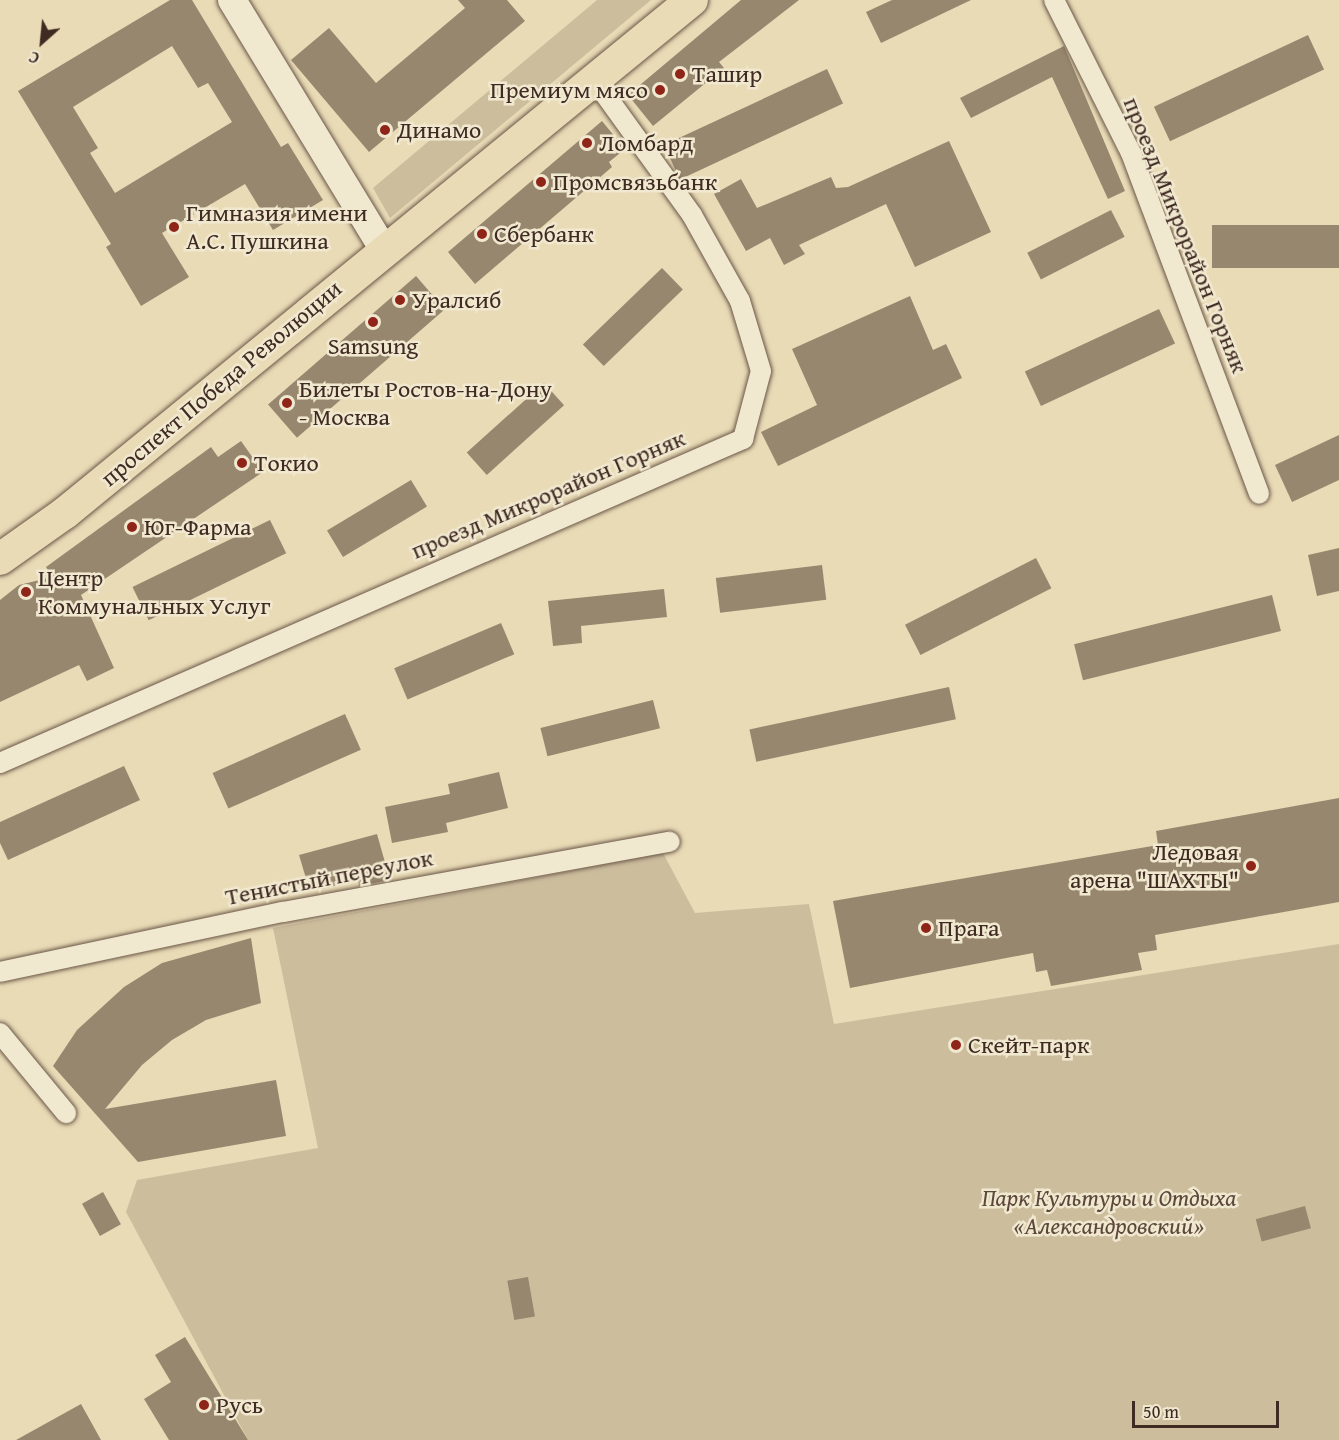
<!DOCTYPE html>
<meta charset="utf-8">
<style>
body{margin:0}
#map{position:relative;width:1339px;height:1440px;overflow:hidden;background:#e9dbb6;font-family:"Gentium Book Plus",serif}
div>[style]{position:absolute}
[style*='--x']{left:calc(var(--x)*1px);top:calc(var(--y)*1px);width:calc(var(--w)*1px);rotate:calc(var(--a)*1deg)}
.green>*{inset:0;background:#ccbd9d}
.building>*{inset:0;background:#98876f;transform-origin:0 0}
.roads{filter:drop-shadow(0 0 2px #6a5748) drop-shadow(0 0 2px #6a5748)}
.street>*{height:20px;margin:-10px;padding:0 10px;transform-origin:10px;border-radius:10px;background:#f1e8d0}
.secondary>*{height:28px;margin:-14px;padding:0 14px;transform-origin:14px;border-radius:14px;background:#f1e8d0}
.primary>*{height:32px;margin:-16px;padding:0 16px;transform-origin:16px;border-radius:16px;background:#e9dbb6}
.dots>*{width:16px;height:16px;translate:-50% -50%;box-sizing:border-box;border:3px solid #f1e8d0;border-radius:50%}
span{translate:-50% -50%;white-space:nowrap;text-align:center;line-height:1.15;-webkit-text-stroke:5px #f1e8d0;paint-order:stroke}
.poi-label{font-size:24px;color:#402b23}
.left{translate:0 -50%;text-align:left}
.right{translate:-100% -50%;text-align:right}
.street-label{font-size:24px;color:#402b23}
.park-label{font-size:24px;color:#5c483b;font-style:italic}
.north{position:absolute;left:12px;top:12px;width:60px;height:60px;-webkit-text-stroke:4px #f1e8d0;paint-order:stroke;rotate:207deg;font-size:16px;font-weight:700;line-height:24px;text-align:center;color:#402b23}
.north::after{content:'';display:block;margin:auto;width:21px;height:27px;background:#402b23;clip-path:polygon(50% 0,100% 100%,50% 72%,0 100%)}
.scale{position:absolute;left:1132px;top:1401px;width:147px;height:27px;box-sizing:border-box;border:3px solid #402b23;border-top:0;padding-left:8px;font-size:18px;line-height:21px;white-space:nowrap;color:#402b23;-webkit-text-stroke:4px #f1e8d0;paint-order:stroke}
</style>
<div id="map">
<div class="green">
<i style="clip-path:polygon(597px 0,651px 0,390px 218px,373px 188px)"></i>
<i style="clip-path:polygon(663px 853px,695px 913px,809px 904px,834px 1024px,1339px 944px,1339px 1440px,248px 1440px,126px 1212px,137px 1180px,318px 1148px,273px 928px)"></i>
</div>
<div class="building">
<i style="clip-path:polygon(evenodd,170px 0,192px 0,281px 147px,288px 143px,323px 200px,273px 230px,245px 184px,162px 233px,189px 277px,141px 306px,106px 247px,111px 244px,18px 91px,170px 0,172px 46px,198px 88px,208px 83px,232px 122px,115px 193px,90px 153px,98px 148px,73px 107px,172px 46px)"></i>
<i style="clip-path:polygon(458px 0,507px 0,525px 21px,369px 152px,291px 60px,329px 28px,376px 83px,465px 8px)"></i>
<i style="clip-path:polygon(741px 0,799px 0,719px 62px,724px 68px,653px 126px,628px 95px)"></i>
<i style="clip-path:polygon(892px 0,971px 0,881px 43px,866px 12px)"></i>
<i style="left:1308px;top:35px;width:38px;height:170px;rotate:65deg"></i>
<i style="clip-path:polygon(1064px 46px,1125px 191px,1108px 199px,1052px 77px,971px 118px,960px 98px)"></i>
<i style="left:827px;top:69px;width:38px;height:180px;rotate:65deg"></i>
<i style="clip-path:polygon(602px 121px,625px 149px,609px 162px,612px 167px,475px 284px,448px 252px)"></i>
<i style="clip-path:polygon(949px 141px,991px 232px,915px 267px,886px 204px,799px 245px,805px 254px,784px 265px,770px 238px,746px 251px,714px 194px,741px 179px,757px 208px,831px 177px,836px 188px,848px 187px)"></i>
<i style="left:1111px;top:210px;width:30px;height:94px;rotate:63deg"></i>
<i style="left:1339px;top:225px;width:43px;height:127px;rotate:90deg"></i>
<i style="left:662px;top:268px;width:30px;height:110px;rotate:46deg"></i>
<i style="left:416px;top:276px;width:44px;height:196px;rotate:49deg"></i>
<i style="clip-path:polygon(910px 296px,933px 350px,946px 344px,962px 378px,778px 466px,761px 432px,817px 405px,792px 349px)"></i>
<i style="left:1159px;top:309px;width:38px;height:148px;rotate:65deg"></i>
<i style="left:544px;top:383px;width:30px;height:104px;rotate:48deg"></i>
<i style="clip-path:polygon(1339px 435px,1339px 480px,1292px 502px,1275px 465px)"></i>
<i style="clip-path:polygon(241px 441px,263px 472px,81px 595px,114px 668px,87px 681px,79px 665px,0 702px,0 600px,19px 585px,52px 577px,46px 567px,211px 447px,218px 457px)"></i>
<i style="left:411px;top:480px;width:31px;height:98px;rotate:59deg"></i>
<i style="left:270px;top:520px;width:37px;height:153px;rotate:64deg"></i>
<i style="clip-path:polygon(1339px 548px,1339px 591px,1317px 596px,1308px 555px)"></i>
<i style="left:1036px;top:558px;width:34px;height:147px;rotate:63deg"></i>
<i style="left:822px;top:565px;width:35px;height:107px;rotate:83deg"></i>
<i style="clip-path:polygon(664px 589px,667px 617px,581px 626px,582px 643px,553px 646px,548px 601px)"></i>
<i style="left:1272px;top:595px;width:37px;height:204px;rotate:76deg"></i>
<i style="left:501px;top:623px;width:34px;height:116px;rotate:67deg"></i>
<i style="left:949px;top:687px;width:33px;height:204px;rotate:78deg"></i>
<i style="left:653px;top:700px;width:29px;height:116px;rotate:76deg"></i>
<i style="left:345px;top:714px;width:39px;height:145px;rotate:66deg"></i>
<i style="clip-path:polygon(124px 766px,140px 800px,8px 860px,0 843px,0 822px)"></i>
<i style="clip-path:polygon(499px 772px,508px 808px,446px 823px,448px 832px,392px 843px,385px 807px,450px 794px,448px 784px)"></i>
<i style="clip-path:polygon(1339px 798px,1339px 902px,1155px 935px,1157px 950px,1138px 953px,1142px 970px,1051px 986px,1047px 970px,1036px 972px,1033px 953px,850px 988px,833px 901px,1158px 845px,1156px 831px)"></i>
<i style="clip-path:polygon(377px 834px,390px 880px,359px 886px,358px 880px,319px 890px,317px 882px,308px 885px,299px 855px)"></i>
<i style="clip-path:polygon(251px 938px,261px 1003px,206px 1020px,172px 1040px,142px 1065px,105px 1109px,276px 1080px,286px 1136px,138px 1162px,53px 1066px,77px 1030px,124px 987px,162px 963px)"></i>
<i style="left:103px;top:1192px;width:37px;height:24px;rotate:61deg"></i>
<i style="left:1305px;top:1206px;width:23px;height:51px;rotate:75deg"></i>
<i style="left:528px;top:1277px;width:40px;height:21px;rotate:80deg"></i>
<i style="clip-path:polygon(185px 1337px,248px 1440px,169px 1440px,144px 1399px,171px 1382px,155px 1355px)"></i>
<i style="clip-path:polygon(81px 1404px,101px 1440px,16px 1440px)"></i>
</div>
<div class="roads">
<div class="street">
<i style="--x:1054;--y:0;--w:171;--a:63.3"></i>
<i style="--x:1131;--y:153;--w:364;--a:69.4"></i>
<i style="--x:0;--y:763;--w:811;--a:-23.56"></i>
<i style="--x:743;--y:439;--w:70;--a:-75.2"></i>
<i style="--x:761;--y:371;--w:73;--a:-106.7"></i>
<i style="--x:740;--y:301;--w:98;--a:-119.2"></i>
<i style="--x:692;--y:215;--w:168;--a:-125.8"></i>
<i style="--x:0;--y:972;--w:289;--a:-12"></i>
<i style="--x:283;--y:912;--w:393;--a:-10.3"></i>
<i style="--x:0;--y:1033;--w:104;--a:50.5"></i>
</div>
<div class="secondary">
<i style="--x:232;--y:0;--w:290;--a:58.7"></i>
</div>
<div class="primary">
<i style="--x:0;--y:559;--w:80;--a:-35.3"></i>
<i style="--x:65;--y:513;--w:810;--a:-39.29"></i>
</div>
</div>
<div class="dots">
<i style="left:680px;top:74px;background:#8f2418"></i>
<i style="left:660px;top:90px;background:#8f2418"></i>
<i style="left:385px;top:130px;background:#8f2418"></i>
<i style="left:587px;top:143px;background:#8f2418"></i>
<i style="left:541px;top:182px;background:#8f2418"></i>
<i style="left:174px;top:227px;background:#8f2418"></i>
<i style="left:482px;top:234px;background:#8f2418"></i>
<i style="left:400px;top:300px;background:#8f2418"></i>
<i style="left:373px;top:322px;background:#8f2418"></i>
<i style="left:287px;top:403px;background:#8f2418"></i>
<i style="left:242px;top:463px;background:#8f2418"></i>
<i style="left:132px;top:527px;background:#8f2418"></i>
<i style="left:26px;top:592px;background:#8f2418"></i>
<i style="left:1251px;top:866px;background:#8f2418"></i>
<i style="left:926px;top:928px;background:#8f2418"></i>
<i style="left:956px;top:1045px;background:#8f2418"></i>
<i style="left:204px;top:1405px;background:#8f2418"></i>
</div>
<div class="poi-label">
<span class="left" style="left:692px;top:74px">Ташир</span>
<span class="right" style="left:648px;top:90px">Премиум мясо</span>
<span class="left" style="left:397px;top:130px">Динамо</span>
<span class="left" style="left:599px;top:143px">Ломбард</span>
<span class="left" style="left:553px;top:182px">Промсвязьбанк</span>
<span class="left" style="left:186px;top:227px">Гимназия имени<br>А.С. Пушкина</span>
<span class="left" style="left:494px;top:234px">Сбербанк</span>
<span class="left" style="left:412px;top:300px">Уралсиб</span>
<span style="left:373px;top:346px">Samsung</span>
<span class="left" style="left:299px;top:403px">Билеты Ростов-на-Дону<br>- Москва</span>
<span class="left" style="left:254px;top:463px">Токио</span>
<span class="left" style="left:144px;top:527px">Юг-Фарма</span>
<span class="left" style="left:38px;top:592px">Центр<br>Коммунальных Услуг</span>
<span class="right" style="left:1239px;top:866px">Ледовая<br>арена "ШАХТЫ"</span>
<span class="left" style="left:938px;top:928px">Прага</span>
<span class="left" style="left:968px;top:1045px">Скейт-парк</span>
<span class="left" style="left:216px;top:1405px">Русь</span>
</div>
<div class="street-label">
<span style="left:1186px;top:235px;rotate:68deg">проезд Микрорайон Горняк</span>
<span style="left:221px;top:383px;rotate:-40deg">проспект Победа Революции</span>
<span style="left:548px;top:494px;rotate:-23deg">проезд Микрорайон Горняк</span>
<span style="left:329px;top:877px;rotate:-11deg">Тенистый переулок</span>
</div>
<div class="park-label">
<span style="left:1109px;top:1212px">Парк Культуры и Отдыха<br>«Александровский»</span>
</div>
<div class="north">С</div>
<div class="scale">50 m</div>
</div>
